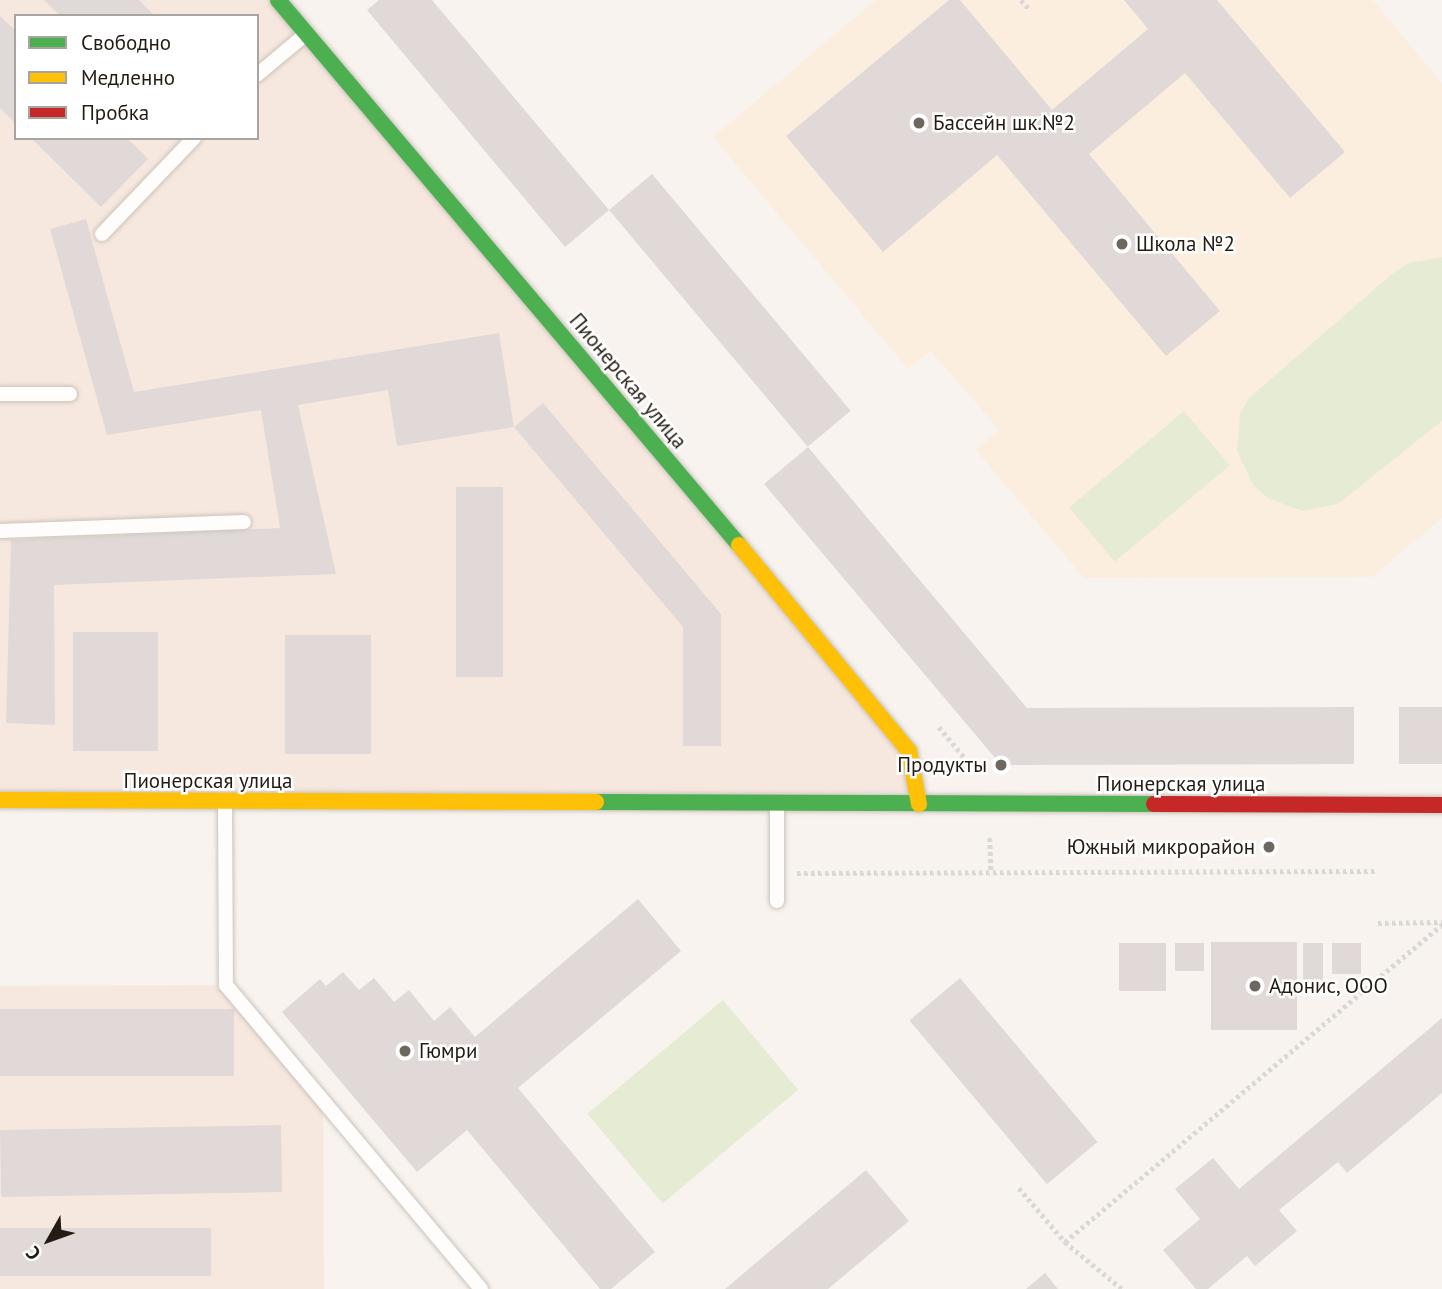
<!DOCTYPE html>
<meta charset="utf-8">
<style>
body{margin:0}
#map{position:relative;width:1442px;height:1289px;overflow:hidden;background:#f8f3ee;font-family:"PT Sans",sans-serif}
div>[style]{position:absolute}
[style*='--x']{left:calc(var(--x)*1px);top:calc(var(--y)*1px);width:calc(var(--w)*1px);rotate:calc(var(--a)*1deg)}
.built>*{inset:0;background:#fbeede}
.industrial>*{inset:0;background:#f7e8df}
.green>*{inset:0;background:#e6ecd4;transform-origin:0 0}
.building>*{inset:0;background:#e1d9d7;transform-origin:0 0}
.path>*{height:4.5px;margin-top:-2.25px;transform-origin:0;background:repeating-linear-gradient(90deg,#d9d8d5 0 3.5px,transparent 0 7px)}
.roads{filter:drop-shadow(0 0 2px #c9c3bc) drop-shadow(0 0 2px #c9c3bc)}
.lane>*{height:14px;margin:-7px;padding:0 7px;transform-origin:7px;border-radius:7px;background:#fefdfc}
.fast>*{height:16px;margin:-8px;padding:0 8px;transform-origin:8px;border-radius:8px;background:#4caf50}
.slow>*{height:16px;margin:-8px;padding:0 8px;transform-origin:8px;border-radius:8px;background:#ffc107}
.jam>*{height:16px;margin:-8px;padding:0 8px;transform-origin:8px;border-radius:8px;background:#c62828}
.dots>*{width:19px;height:19px;translate:-50% -50%;box-sizing:border-box;border:4px solid #fff;border-radius:50%}
span{translate:-50% -50%;white-space:nowrap;text-align:center;line-height:1.15;-webkit-text-stroke:5px #fff;paint-order:stroke}
.poi-label{font-size:21px;color:#231c13}
.left{translate:0 -50%;text-align:left}
.right{translate:-100% -50%;text-align:right}
.street-label{font-size:21px;color:#231c13}
.legend{position:absolute;left:14px;top:14px;width:245px;height:126px;box-sizing:border-box;background:#fff;border:2px solid #a7a4a1;margin:0;padding:9px 12px;list-style:none;font-size:21px;color:#231c13}
.legend li{display:flex;align-items:center;gap:14px;height:35px}
.legend b{width:35px;border:2px solid #a7a4a1}
.north{position:absolute;left:14px;top:1205px;width:70px;height:70px;-webkit-text-stroke:5px #fff;paint-order:stroke;rotate:230deg;font-size:19px;font-weight:700;line-height:28px;text-align:center;color:#231c13}
.north::after{content:'';display:block;margin:auto;width:24px;height:32px;background:#231c13;clip-path:polygon(50% 0,100% 100%,50% 72%,0 100%)}
</style>
<div id="map">
<div class="built">
<i style="clip-path:polygon(876px 0,1373px 0,1442px 83px,1442px 518px,1372px 577px,1084px 578px,976px 450px,999px 430px,931px 351px,908px 369px,713px 137px)"></i>
</div>
<div class="industrial">
<i style="clip-path:polygon(evenodd,0 0,278px 0,887px 720px,919px 792px,0 800px,0 0,16px 16px,257px 16px,257px 138px,16px 138px,16px 16px)"></i>
<i style="clip-path:polygon(226px 985px,323px 1100px,324px 1289px,0 1289px,0 986px)"></i>
</div>
<div class="green">
<i style="clip-path:polygon(1442px 257px,1442px 421px,1338px 504px,1302px 511px,1267px 498px,1253px 485px,1237px 451px,1240px 414px,1249px 398px,1393px 273px,1409px 263px)"></i>
<i style="left:1184px;top:411px;width:71px;height:150px;rotate:50deg"></i>
<i style="left:723px;top:1000px;width:117px;height:177px;rotate:50deg"></i>
</div>
<div class="building">
<i style="clip-path:polygon(44px 0,139px 0,155px 16px,60px 16px)"></i>
<i style="clip-path:polygon(379px 0,432px 0,609px 210px,565px 247px,367px 10px)"></i>
<i style="clip-path:polygon(949px 0,960px 0,1052px 110px,1148px 29px,1124px 0,1217px 0,1345px 152px,1290px 198px,1185px 73px,1089px 154px,1220px 311px,1166px 356px,997px 155px,883px 252px,786px 136px)"></i>
<i style="clip-path:polygon(0 16px,16px 31px,16px 124px,0 108px)"></i>
<i style="clip-path:polygon(31px 138px,127px 138px,148px 159px,101px 207px)"></i>
<i style="left:652px;top:174px;width:309px;height:56px;rotate:50deg"></i>
<i style="clip-path:polygon(86px 219px,134px 392px,499px 333px,514px 427px,543px 403px,721px 614px,721px 746px,683px 746px,683px 627px,514px 427px,397px 446px,388px 390px,298px 405px,336px 574px,54px 585px,55px 725px,6px 723px,11px 540px,280px 528px,261px 410px,107px 435px,50px 229px)"></i>
<i style="clip-path:polygon(808px 447px,1027px 708px,1354px 707px,1354px 764px,1001px 765px,764px 484px)"></i>
<i style="left:456px;top:487px;width:47px;height:190px"></i>
<i style="left:73px;top:632px;width:85px;height:119px"></i>
<i style="left:285px;top:635px;width:86px;height:119px"></i>
<i style="left:1399px;top:707px;width:43px;height:57px"></i>
<i style="clip-path:polygon(638px 899px,681px 951px,518px 1088px,655px 1252px,611px 1289px,600px 1289px,467px 1130px,417px 1172px,282px 1012px,320px 979px,326px 986px,343px 972px,359px 990px,374px 978px,394px 1002px,409px 990px,434px 1021px,450px 1007px,475px 1037px)"></i>
<i style="left:1297px;top:942px;width:88px;height:86px;rotate:90deg"></i>
<i style="left:1119px;top:943px;width:47px;height:48px"></i>
<i style="left:1175px;top:943px;width:29px;height:28px"></i>
<i style="left:1303px;top:943px;width:20px;height:48px"></i>
<i style="left:1332px;top:943px;width:29px;height:31px"></i>
<i style="left:960px;top:978px;width:214px;height:66px;rotate:50deg"></i>
<i style="left:0;top:1009px;width:234px;height:67px"></i>
<i style="clip-path:polygon(1442px 1018px,1442px 1093px,1347px 1173px,1338px 1162px,1279px 1210px,1297px 1231px,1255px 1266px,1247px 1256px,1208px 1289px,1196px 1289px,1163px 1250px,1200px 1219px,1175px 1189px,1213px 1158px,1239px 1189px)"></i>
<i style="left:281px;top:1125px;width:67px;height:281px;rotate:89deg"></i>
<i style="clip-path:polygon(866px 1170px,909px 1221px,828px 1289px,725px 1289px)"></i>
<i style="left:211px;top:1228px;width:48px;height:211px;rotate:90deg"></i>
<i style="clip-path:polygon(1045px 1273px,1058px 1289px,1026px 1289px)"></i>
</div>
<div class="path">
<i style="--x:1021;--y:0;--w:12;--a:48"></i>
<i style="--x:939;--y:727;--w:55;--a:50.2"></i>
<i style="--x:990;--y:838;--w:34;--a:88"></i>
<i style="--x:797;--y:873;--w:581;--a:-0.2"></i>
<i style="--x:1378;--y:923;--w:64;--a:-0.9"></i>
<i style="--x:1019;--y:1188;--w:71;--a:49.6"></i>
<i style="--x:1065;--y:1242;--w:74;--a:39.5"></i>
<i style="--x:1065;--y:1242;--w:493;--a:-40.1"></i>
</div>
<div class="roads">
<div class="lane">
<i style="--x:257;--y:75;--w:64;--a:-39.9"></i>
<i style="--x:102;--y:234;--w:133;--a:-46.2"></i>
<i style="--x:0;--y:394;--w:70;--a:0"></i>
<i style="--x:0;--y:531;--w:244;--a:-2.1"></i>
<i style="--x:225;--y:803;--w:182;--a:89.7"></i>
<i style="--x:226;--y:985;--w:397;--a:50"></i>
<i style="--x:777;--y:804;--w:97;--a:90"></i>
</div>
<div class="fast">
<i style="--x:278;--y:0;--w:714;--a:49.77"></i>
<i style="--x:596;--y:802;--w:558;--a:0.21"></i>
</div>
<div class="slow">
<i style="--x:739;--y:545;--w:267;--a:50.5"></i>
<i style="--x:909;--y:751;--w:54;--a:79.3"></i>
<i style="--x:0;--y:800;--w:596;--a:0.19"></i>
</div>
<div class="jam">
<i style="--x:1154;--y:804;--w:288;--a:0.2"></i>
</div>
</div>
<div class="dots">
<i style="left:919px;top:123px;background:#6e6760"></i>
<i style="left:1122px;top:244px;background:#6e6760"></i>
<i style="left:1001px;top:765px;background:#6e6760"></i>
<i style="left:1269px;top:847px;background:#6e6760"></i>
<i style="left:1255px;top:986px;background:#6e6760"></i>
<i style="left:405px;top:1051px;background:#6e6760"></i>
</div>
<div class="poi-label">
<span class="left" style="left:933px;top:123px">Бассейн шк.№2</span>
<span class="left" style="left:1136px;top:244px">Школа №2</span>
<span class="right" style="left:987px;top:765px">Продукты</span>
<span class="right" style="left:1255px;top:847px">Южный микрорайон</span>
<span class="left" style="left:1269px;top:986px">Адонис, ООО</span>
<span class="left" style="left:419px;top:1051px">Гюмри</span>
</div>
<div class="street-label">
<span style="left:628px;top:381px;rotate:50deg">Пионерская улица</span>
<span style="left:208px;top:781px">Пионерская улица</span>
<span style="left:1181px;top:784px">Пионерская улица</span>
</div>
<ul class="legend">
<li><b style="height:9px;background:#4caf50"></b>Свободно</li>
<li><b style="height:9px;background:#ffc107"></b>Медленно</li>
<li><b style="height:9px;background:#c62828"></b>Пробка</li>
</ul>
<div class="north">С</div>
</div>
